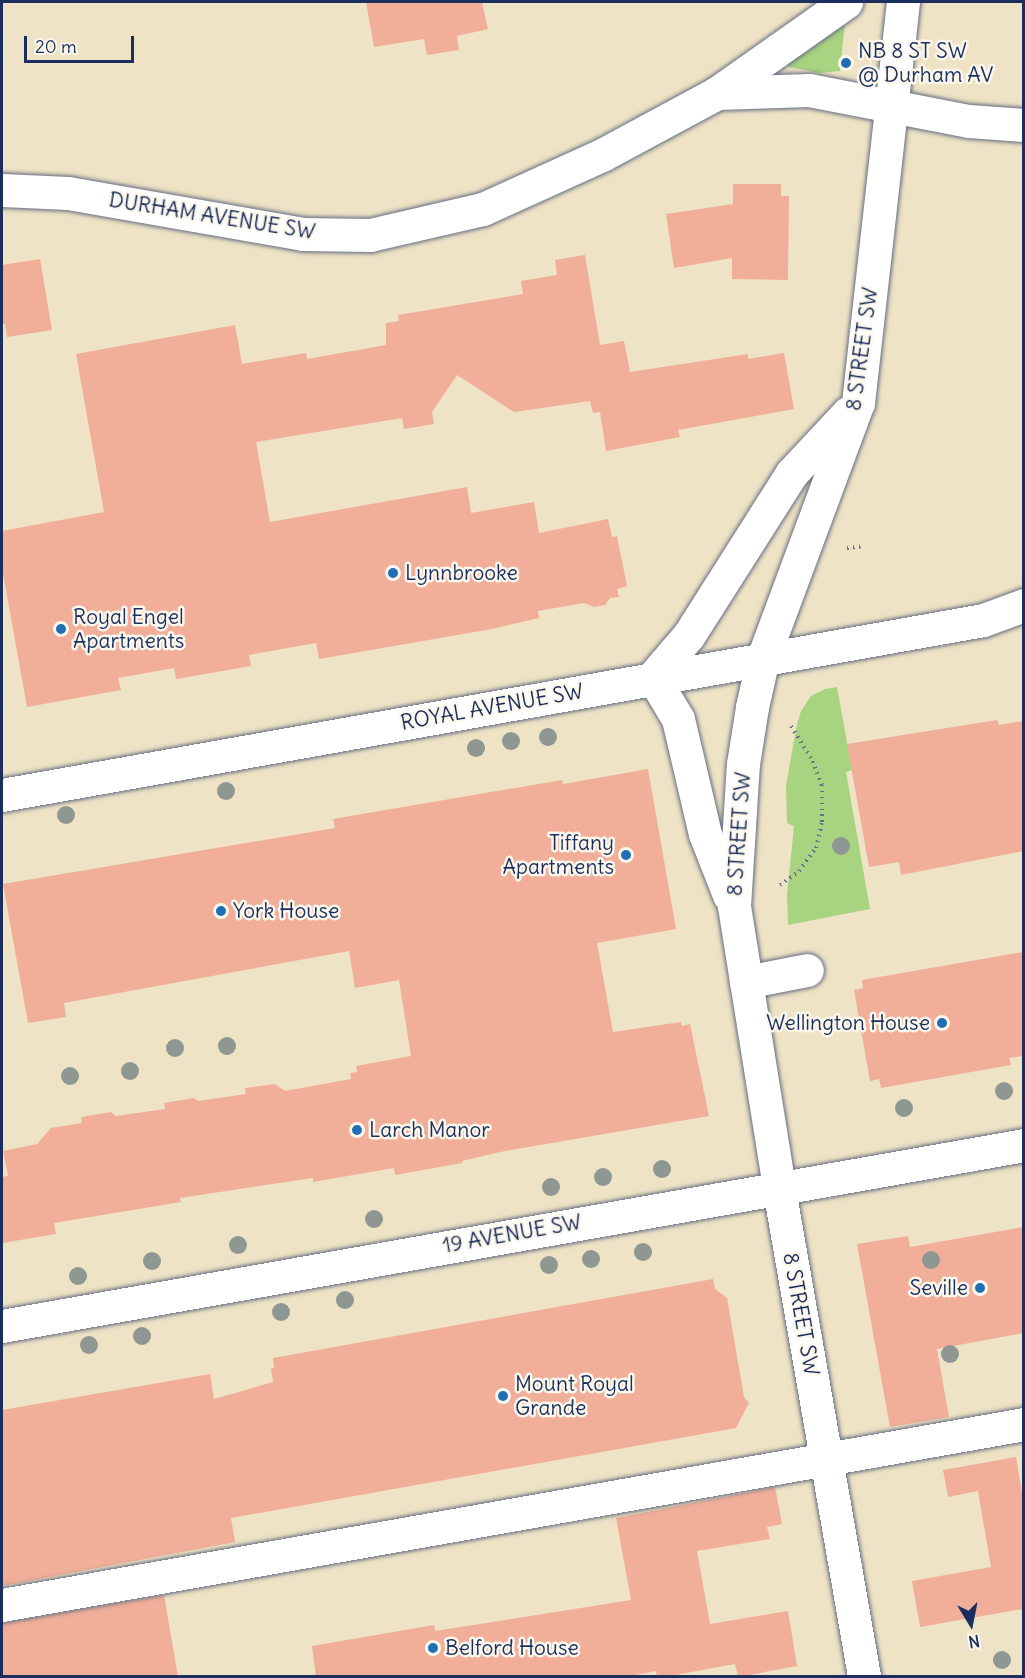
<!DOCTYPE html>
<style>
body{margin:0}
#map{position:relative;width:1025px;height:1678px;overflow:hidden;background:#efe3c5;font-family:Delius,sans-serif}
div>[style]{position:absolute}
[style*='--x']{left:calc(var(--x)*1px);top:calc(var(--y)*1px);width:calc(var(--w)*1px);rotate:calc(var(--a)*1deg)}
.green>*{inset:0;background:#a8d380}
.building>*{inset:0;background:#f1ae99}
.path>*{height:4px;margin-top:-2px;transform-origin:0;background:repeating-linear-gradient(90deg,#656e82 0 1.5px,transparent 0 6px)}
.roads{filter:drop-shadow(0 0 2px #656e82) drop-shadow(0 0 2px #656e82)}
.minor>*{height:33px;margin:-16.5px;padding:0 16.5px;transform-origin:16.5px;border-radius:16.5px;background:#fff}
.trees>*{width:18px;height:18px;margin:-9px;border-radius:50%;background:#8e9791}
.dots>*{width:16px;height:16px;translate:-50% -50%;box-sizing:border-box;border:3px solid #fbf7ec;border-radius:50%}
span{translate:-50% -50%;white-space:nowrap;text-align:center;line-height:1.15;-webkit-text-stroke:5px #fbf7ec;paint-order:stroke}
.poi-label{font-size:21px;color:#1b2f5e}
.left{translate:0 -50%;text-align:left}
.right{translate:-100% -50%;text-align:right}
.street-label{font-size:21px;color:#1b2f5e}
.frame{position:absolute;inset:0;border:3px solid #1b2f5e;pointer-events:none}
.north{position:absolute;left:941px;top:1594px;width:60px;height:60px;-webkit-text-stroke:4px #fbf7ec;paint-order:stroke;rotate:170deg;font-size:16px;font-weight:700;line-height:24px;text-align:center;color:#1b2f5e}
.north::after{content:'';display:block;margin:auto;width:21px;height:27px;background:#1b2f5e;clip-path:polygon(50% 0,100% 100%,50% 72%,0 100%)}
.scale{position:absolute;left:24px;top:36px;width:110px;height:27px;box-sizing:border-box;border:3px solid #1b2f5e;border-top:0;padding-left:8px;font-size:18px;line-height:21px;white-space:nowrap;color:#1b2f5e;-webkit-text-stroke:4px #fbf7ec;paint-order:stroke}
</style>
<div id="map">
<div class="green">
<i style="clip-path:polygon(845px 22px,840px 71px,819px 73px,788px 67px,789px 60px)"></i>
<i style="clip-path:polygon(837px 687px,852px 770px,846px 772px,870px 909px,788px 925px,787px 895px,794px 826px,787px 823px,786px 785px,797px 724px,801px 711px,811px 696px,825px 689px)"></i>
</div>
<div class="building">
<i style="clip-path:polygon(366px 2px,482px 2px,488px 29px,457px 36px,459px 50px,427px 55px,424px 39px,374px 47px)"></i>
<i style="clip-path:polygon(733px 184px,781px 184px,781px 196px,789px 196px,788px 280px,732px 279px,732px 258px,674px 268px,666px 214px,733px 204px)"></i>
<i style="clip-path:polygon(585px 255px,600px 345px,624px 341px,630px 372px,748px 354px,748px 359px,784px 353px,794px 409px,678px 430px,680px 437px,606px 451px,600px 412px,593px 413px,590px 401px,514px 412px,457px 375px,432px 412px,434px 424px,404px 429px,402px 418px,256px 442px,270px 522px,467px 487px,471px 513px,534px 502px,539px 533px,608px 519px,612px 537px,617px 536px,627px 586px,617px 589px,619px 597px,610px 598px,605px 605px,594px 607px,584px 603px,538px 611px,539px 618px,492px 629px,319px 659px,316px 643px,249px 655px,251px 666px,176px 679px,174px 668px,118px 678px,121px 690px,27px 707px,2px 568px,2px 531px,104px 512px,76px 354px,235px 325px,242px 364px,306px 353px,307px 359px,386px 345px,386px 323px,399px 321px,398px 315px,523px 294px,521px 281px,557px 275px,555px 260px)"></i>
<i style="clip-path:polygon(40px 259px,52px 330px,7px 337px,5px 324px,2px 324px,2px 265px)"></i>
<i style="clip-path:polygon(997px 720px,999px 725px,1023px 721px,1023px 851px,901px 875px,899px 862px,869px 867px,847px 744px)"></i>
<i style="clip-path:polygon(648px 769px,676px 929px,597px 943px,613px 1032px,681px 1022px,682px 1026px,690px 1024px,709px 1116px,500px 1152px,462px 1161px,462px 1163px,395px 1175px,394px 1168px,313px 1182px,313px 1178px,180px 1198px,181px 1202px,54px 1223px,56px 1234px,2px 1243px,2px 1177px,8px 1176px,3px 1151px,37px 1144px,51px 1128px,82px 1123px,81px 1117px,111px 1112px,116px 1116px,165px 1109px,164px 1103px,194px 1098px,198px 1101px,246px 1094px,245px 1088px,275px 1084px,285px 1091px,351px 1079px,350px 1073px,357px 1072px,356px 1066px,411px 1056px,399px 980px,355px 988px,349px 951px,64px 1003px,66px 1017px,28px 1023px,3px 884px,335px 828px,333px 819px,562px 780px,563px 784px)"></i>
<i style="clip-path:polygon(1023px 952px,1023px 1056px,1009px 1058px,1011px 1065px,881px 1088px,879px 1079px,870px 1081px,854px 990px,863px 988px,862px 980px)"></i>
<i style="clip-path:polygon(1023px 1227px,1023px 1333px,937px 1349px,949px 1417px,890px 1427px,857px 1244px,908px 1236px,910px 1247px)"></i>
<i style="clip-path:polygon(713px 1279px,715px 1289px,727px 1298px,744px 1397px,749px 1403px,736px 1428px,231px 1518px,235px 1542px,2px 1586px,2px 1410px,210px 1374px,214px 1399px,273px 1382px,271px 1369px,274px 1368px,273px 1358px)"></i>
<i style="clip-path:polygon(1016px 1457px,1023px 1499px,1023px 1609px,920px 1627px,912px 1581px,991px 1567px,978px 1491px,948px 1497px,943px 1470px)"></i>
<i style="clip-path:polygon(775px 1487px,782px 1524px,767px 1527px,770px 1539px,697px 1551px,710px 1624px,788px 1611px,797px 1666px,738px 1677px,735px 1664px,664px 1677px,657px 1677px,656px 1671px,626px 1677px,316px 1677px,312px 1646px,434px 1625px,435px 1631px,631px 1600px,616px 1518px)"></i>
<i style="clip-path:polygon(164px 1595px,178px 1677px,2px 1677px,2px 1623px)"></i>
</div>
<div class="path">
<i style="--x:847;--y:548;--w:18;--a:-6"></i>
<i style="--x:780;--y:885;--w:24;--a:-36"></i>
<i style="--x:799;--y:871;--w:29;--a:-54"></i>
<i style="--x:816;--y:848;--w:27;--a:-77"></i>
<i style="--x:822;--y:822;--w:37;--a:-90"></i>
<i style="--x:822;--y:785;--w:29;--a:-112"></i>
<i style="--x:811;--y:758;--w:38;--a:-122"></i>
</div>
<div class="roads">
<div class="minor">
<i style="--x:717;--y:93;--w:158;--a:-35.2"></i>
<i style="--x:2;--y:190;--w:66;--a:2.6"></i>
<i style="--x:68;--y:193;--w:239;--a:9.9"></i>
<i style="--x:303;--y:234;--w:67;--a:0.9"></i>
<i style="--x:370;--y:235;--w:116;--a:-13"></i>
<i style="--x:483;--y:209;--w:131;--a:-24.4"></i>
<i style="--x:602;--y:155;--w:131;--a:-28.3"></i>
<i style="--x:717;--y:93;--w:92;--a:-1.9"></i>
<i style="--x:809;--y:90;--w:163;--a:11"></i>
<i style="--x:969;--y:121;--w:55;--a:4.2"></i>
<i style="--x:653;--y:677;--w:55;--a:-49.4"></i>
<i style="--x:689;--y:635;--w:192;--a:-57.6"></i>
<i style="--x:792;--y:473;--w:82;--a:-47"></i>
<i style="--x:653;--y:677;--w:49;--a:59.2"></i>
<i style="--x:678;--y:719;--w:118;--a:76.8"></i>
<i style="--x:705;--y:834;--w:66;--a:68.5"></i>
<i style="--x:2;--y:795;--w:996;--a:-10.11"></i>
<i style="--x:983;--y:620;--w:44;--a:-20.1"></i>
<i style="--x:746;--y:982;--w:62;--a:-11.1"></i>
<i style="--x:2;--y:1326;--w:1038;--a:-10.04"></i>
<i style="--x:2;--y:1605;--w:1038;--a:-10.04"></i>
<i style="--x:864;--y:1676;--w:496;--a:-99.9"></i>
<i style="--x:779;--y:1187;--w:285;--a:-99.1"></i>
<i style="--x:734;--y:906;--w:142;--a:-86.4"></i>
<i style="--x:743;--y:764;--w:58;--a:-81"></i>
<i style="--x:752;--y:707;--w:50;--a:-77.3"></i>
<i style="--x:763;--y:658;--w:272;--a:-69.6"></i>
<i style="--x:858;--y:403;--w:404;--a:-83.6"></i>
</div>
</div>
<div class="trees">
<i style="left:548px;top:737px"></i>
<i style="left:511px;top:741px"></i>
<i style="left:476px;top:748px"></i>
<i style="left:226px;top:791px"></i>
<i style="left:66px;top:815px"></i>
<i style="left:841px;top:846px"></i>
<i style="left:227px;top:1046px"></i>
<i style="left:175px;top:1048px"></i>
<i style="left:130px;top:1071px"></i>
<i style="left:70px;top:1076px"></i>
<i style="left:1004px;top:1091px"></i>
<i style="left:904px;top:1108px"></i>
<i style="left:662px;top:1169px"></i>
<i style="left:603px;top:1177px"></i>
<i style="left:551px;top:1187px"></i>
<i style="left:374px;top:1219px"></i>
<i style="left:238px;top:1245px"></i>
<i style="left:643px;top:1252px"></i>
<i style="left:591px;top:1259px"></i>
<i style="left:931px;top:1260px"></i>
<i style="left:152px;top:1261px"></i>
<i style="left:549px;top:1265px"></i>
<i style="left:78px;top:1276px"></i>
<i style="left:345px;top:1300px"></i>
<i style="left:281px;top:1312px"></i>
<i style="left:142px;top:1336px"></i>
<i style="left:89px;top:1345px"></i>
<i style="left:950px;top:1354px"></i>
<i style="left:1002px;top:1660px"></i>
</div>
<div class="dots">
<i style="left:846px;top:63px;background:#1f6fb2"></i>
<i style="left:393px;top:573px;background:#1f6fb2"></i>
<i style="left:61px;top:629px;background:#1f6fb2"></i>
<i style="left:626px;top:855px;background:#1f6fb2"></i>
<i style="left:221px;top:911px;background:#1f6fb2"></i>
<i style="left:942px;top:1023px;background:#1f6fb2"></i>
<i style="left:357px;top:1130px;background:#1f6fb2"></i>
<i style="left:980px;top:1288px;background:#1f6fb2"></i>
<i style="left:503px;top:1396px;background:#1f6fb2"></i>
<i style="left:433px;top:1648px;background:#1f6fb2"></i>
</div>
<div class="poi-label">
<span class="left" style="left:858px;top:63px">NB 8 ST SW<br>@ Durham AV</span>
<span class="left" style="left:405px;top:573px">Lynnbrooke</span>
<span class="left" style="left:73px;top:629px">Royal Engel<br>Apartments</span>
<span class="right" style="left:614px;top:855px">Tiffany<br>Apartments</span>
<span class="left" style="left:233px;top:911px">York House</span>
<span class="right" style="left:930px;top:1023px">Wellington House</span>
<span class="left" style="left:369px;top:1130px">Larch Manor</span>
<span class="right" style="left:968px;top:1288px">Seville</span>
<span class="left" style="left:515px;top:1396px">Mount Royal<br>Grande</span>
<span class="left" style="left:445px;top:1648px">Belford House</span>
</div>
<div class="street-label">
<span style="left:212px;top:216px;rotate:9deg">DURHAM AVENUE SW</span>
<span style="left:862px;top:349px;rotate:-82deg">8 STREET SW</span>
<span style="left:492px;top:707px;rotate:-10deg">ROYAL AVENUE SW</span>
<span style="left:739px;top:834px;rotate:-86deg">8 STREET SW</span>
<span style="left:512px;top:1234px;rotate:-10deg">19 AVENUE SW</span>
<span style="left:801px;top:1314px;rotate:80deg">8 STREET SW</span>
</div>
<div class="frame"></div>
<div class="north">N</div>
<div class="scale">20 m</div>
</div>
